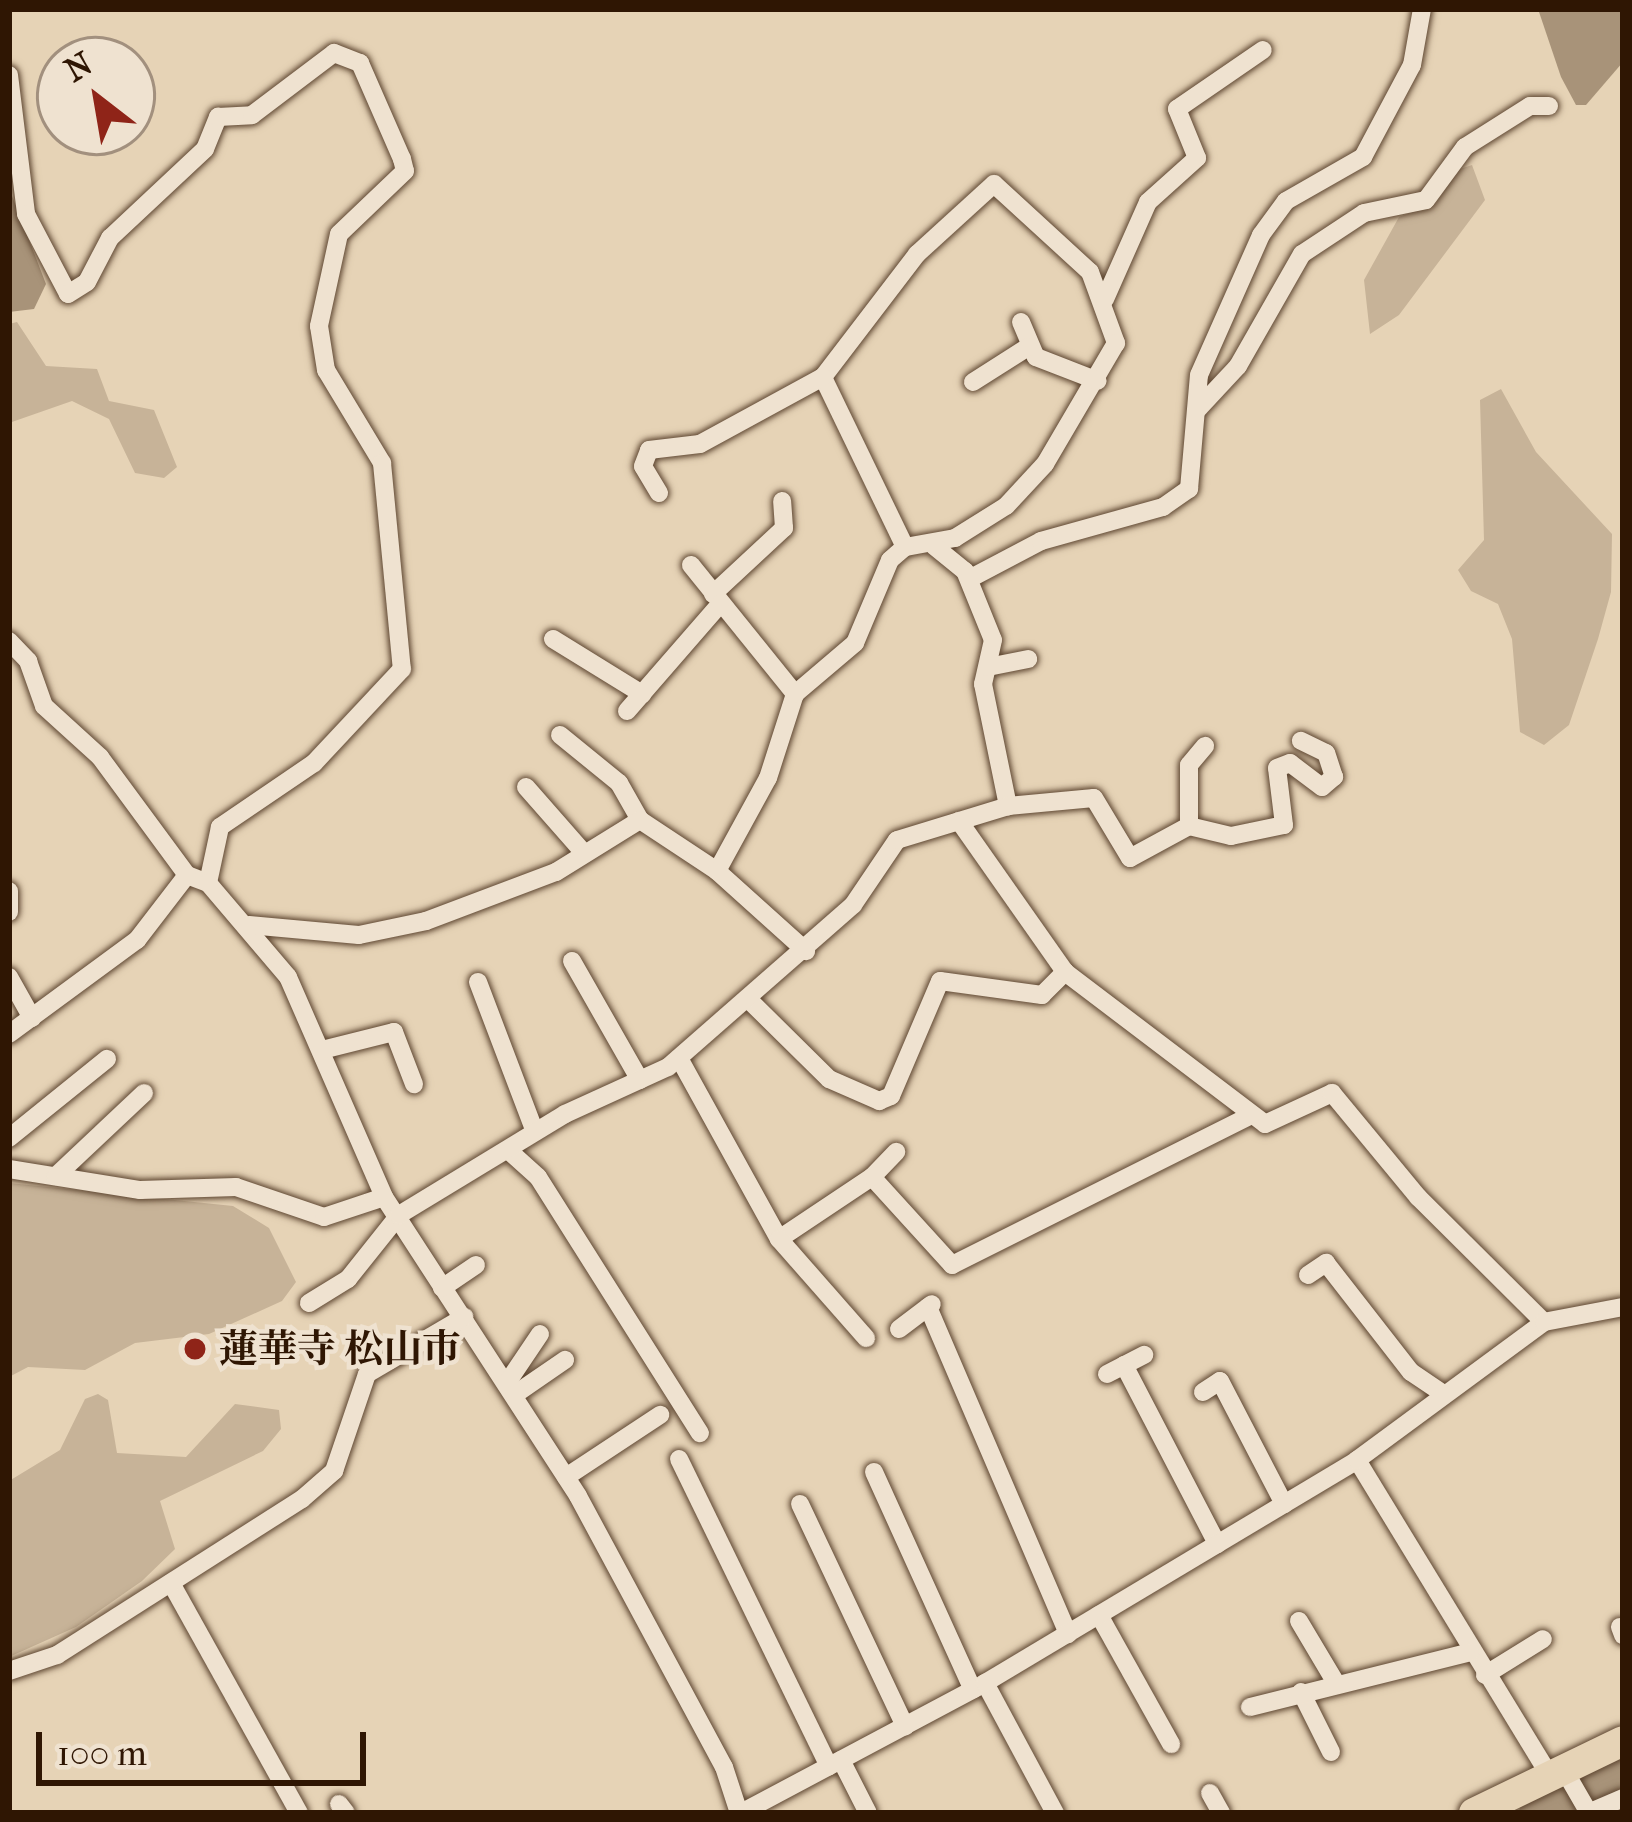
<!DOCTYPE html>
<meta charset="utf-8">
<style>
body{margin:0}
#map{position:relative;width:1632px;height:1822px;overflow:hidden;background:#e6d3b6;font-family:"IM FELL French Canon","Noto Serif JP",serif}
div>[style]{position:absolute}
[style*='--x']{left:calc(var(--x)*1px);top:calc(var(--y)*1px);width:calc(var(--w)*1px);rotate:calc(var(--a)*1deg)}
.green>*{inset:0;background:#c7b398}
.water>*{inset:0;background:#a89379}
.river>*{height:39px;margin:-19.5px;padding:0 19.5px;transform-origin:19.5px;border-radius:19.5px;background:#a89379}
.roads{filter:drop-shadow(0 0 3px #5d4530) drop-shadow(0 0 3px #5d4530)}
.street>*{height:18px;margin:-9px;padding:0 9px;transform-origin:9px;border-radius:9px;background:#efe2d0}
.primary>*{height:30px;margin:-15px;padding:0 15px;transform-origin:15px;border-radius:15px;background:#e6d3b6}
.dots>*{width:33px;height:33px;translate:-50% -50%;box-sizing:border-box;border:6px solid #efe2d0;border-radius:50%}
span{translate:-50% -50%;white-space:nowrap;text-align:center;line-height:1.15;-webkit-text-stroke:9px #efe2d0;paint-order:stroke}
.poi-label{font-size:39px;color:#2f1603;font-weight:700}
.left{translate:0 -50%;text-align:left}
.frame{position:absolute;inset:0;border:12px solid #2f1603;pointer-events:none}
.north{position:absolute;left:36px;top:36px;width:120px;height:120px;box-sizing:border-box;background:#efe2d0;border:3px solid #a2907e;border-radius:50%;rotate:329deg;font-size:33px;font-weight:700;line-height:48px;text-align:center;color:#2f1603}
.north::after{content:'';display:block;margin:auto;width:42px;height:54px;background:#8f2418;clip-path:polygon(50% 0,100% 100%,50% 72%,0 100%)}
.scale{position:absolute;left:36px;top:1732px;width:330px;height:54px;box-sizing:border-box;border:6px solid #2f1603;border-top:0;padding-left:15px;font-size:36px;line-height:42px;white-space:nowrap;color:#2f1603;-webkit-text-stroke:9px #efe2d0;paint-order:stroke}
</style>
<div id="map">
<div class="green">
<i style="clip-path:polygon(1472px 165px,1485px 200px,1399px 315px,1370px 334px,1364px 280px,1399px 217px,1436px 203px,1457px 170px)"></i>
<i style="clip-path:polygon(17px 322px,46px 366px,97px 369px,109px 401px,154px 410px,177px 467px,164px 478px,135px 473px,109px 419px,72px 401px,9px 423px,9px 324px)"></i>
<i style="clip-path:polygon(1501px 389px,1536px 452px,1612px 534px,1611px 592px,1598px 639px,1569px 725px,1544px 745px,1520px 732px,1512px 639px,1498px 604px,1471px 591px,1458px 570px,1484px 540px,1480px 400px)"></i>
<i style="clip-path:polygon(9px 1183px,233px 1206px,269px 1228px,296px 1282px,282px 1301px,209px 1334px,135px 1343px,85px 1370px,28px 1367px,9px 1377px)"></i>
<i style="clip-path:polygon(98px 1394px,108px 1400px,117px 1453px,186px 1457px,235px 1404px,279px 1410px,281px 1429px,263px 1451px,160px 1501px,175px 1549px,142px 1581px,76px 1627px,9px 1657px,9px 1481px,60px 1450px,85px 1399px)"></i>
</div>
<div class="water">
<i style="clip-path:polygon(1538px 9px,1623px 9px,1623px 62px,1586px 105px,1576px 105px,1561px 77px)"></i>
<i style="clip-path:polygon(9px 188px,46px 284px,34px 309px,9px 312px)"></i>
</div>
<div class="river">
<i style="--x:1538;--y:1813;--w:95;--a:-26.3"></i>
</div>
<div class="roads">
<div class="street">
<i style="--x:9;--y:75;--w:140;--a:83"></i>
<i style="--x:26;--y:214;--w:90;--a:62.3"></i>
<i style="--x:68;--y:294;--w:22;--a:-32"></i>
<i style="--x:87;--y:282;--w:50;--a:-62.4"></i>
<i style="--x:110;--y:238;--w:130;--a:-43.1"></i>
<i style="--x:205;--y:149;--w:35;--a:-68"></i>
<i style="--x:218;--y:117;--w:34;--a:-3"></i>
<i style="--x:252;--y:115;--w:103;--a:-37.1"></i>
<i style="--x:334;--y:53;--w:28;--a:21"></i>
<i style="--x:360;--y:63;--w:105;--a:66.4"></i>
<i style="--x:402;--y:159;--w:12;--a:76"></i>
<i style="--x:405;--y:171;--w:91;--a:136.3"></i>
<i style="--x:339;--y:234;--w:94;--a:102.3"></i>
<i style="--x:319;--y:326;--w:45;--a:81"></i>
<i style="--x:326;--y:370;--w:109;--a:58.9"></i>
<i style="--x:382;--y:463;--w:207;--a:84.5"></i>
<i style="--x:402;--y:669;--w:129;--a:133.1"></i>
<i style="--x:314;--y:763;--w:114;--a:145.8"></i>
<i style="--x:220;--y:827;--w:57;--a:102.1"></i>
<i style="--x:994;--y:184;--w:130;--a:42.5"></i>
<i style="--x:1090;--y:272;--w:76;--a:69.9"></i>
<i style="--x:1116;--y:343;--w:140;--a:120.4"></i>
<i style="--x:1045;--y:464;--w:57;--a:132.9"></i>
<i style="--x:1006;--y:506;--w:60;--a:147.9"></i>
<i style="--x:955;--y:538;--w:51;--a:169.8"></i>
<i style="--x:905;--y:547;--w:189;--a:-115.8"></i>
<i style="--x:823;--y:377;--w:155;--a:-52.6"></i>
<i style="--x:917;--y:254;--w:104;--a:-42.3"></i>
<i style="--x:1105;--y:299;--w:106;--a:-66.1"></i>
<i style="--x:1148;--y:202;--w:66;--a:-41.9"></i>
<i style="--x:1197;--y:158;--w:53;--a:-112.2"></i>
<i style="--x:1177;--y:109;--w:104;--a:-34.5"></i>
<i style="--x:1021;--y:322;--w:38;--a:67"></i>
<i style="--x:1036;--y:357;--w:66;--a:21.2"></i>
<i style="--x:973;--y:382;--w:65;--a:-32.5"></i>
<i style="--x:1197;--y:410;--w:60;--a:-47"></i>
<i style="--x:1238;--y:366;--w:129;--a:-60.3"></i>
<i style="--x:1302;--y:254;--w:74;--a:-33.5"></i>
<i style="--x:1364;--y:213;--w:63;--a:-11.8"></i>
<i style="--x:1426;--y:200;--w:66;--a:-53.7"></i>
<i style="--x:1465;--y:147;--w:77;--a:-32.2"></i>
<i style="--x:1530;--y:106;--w:19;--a:0"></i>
<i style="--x:659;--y:493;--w:31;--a:-121"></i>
<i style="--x:643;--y:466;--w:17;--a:-69"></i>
<i style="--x:649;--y:450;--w:51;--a:-6.7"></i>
<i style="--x:700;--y:444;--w:140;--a:-28.6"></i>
<i style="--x:934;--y:546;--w:40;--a:39"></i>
<i style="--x:965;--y:571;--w:74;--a:67.9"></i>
<i style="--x:993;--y:640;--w:45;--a:102.8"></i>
<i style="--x:983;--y:684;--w:125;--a:78.4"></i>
<i style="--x:691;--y:565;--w:166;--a:51.1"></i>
<i style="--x:969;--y:579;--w:81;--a:-27.8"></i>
<i style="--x:1041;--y:541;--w:127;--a:-15.6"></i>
<i style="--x:1163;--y:507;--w:32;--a:-35"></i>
<i style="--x:1189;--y:489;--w:114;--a:-85"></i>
<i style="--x:1199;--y:375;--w:153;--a:-66.1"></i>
<i style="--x:1261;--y:235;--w:42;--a:-53.7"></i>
<i style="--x:1286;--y:201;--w:89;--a:-29.7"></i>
<i style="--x:1363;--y:157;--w:104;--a:-62"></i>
<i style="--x:1412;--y:65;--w:57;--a:-79.9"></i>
<i style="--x:713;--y:594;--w:97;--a:-42.9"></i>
<i style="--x:784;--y:528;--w:27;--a:-94"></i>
<i style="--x:553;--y:639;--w:105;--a:31.7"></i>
<i style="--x:9;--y:641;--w:28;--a:46"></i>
<i style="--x:28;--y:661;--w:48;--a:70.4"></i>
<i style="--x:44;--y:706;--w:76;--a:42.3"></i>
<i style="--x:100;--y:757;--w:147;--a:53.6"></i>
<i style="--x:187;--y:875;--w:22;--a:21"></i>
<i style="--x:208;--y:883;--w:123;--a:49.6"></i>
<i style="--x:288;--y:977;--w:240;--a:66.4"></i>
<i style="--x:384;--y:1197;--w:356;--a:57"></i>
<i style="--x:578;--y:1496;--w:308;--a:61.7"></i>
<i style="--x:724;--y:1767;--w:48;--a:71.9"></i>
<i style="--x:988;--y:667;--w:41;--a:-11.3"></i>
<i style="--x:627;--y:711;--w:142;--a:-49"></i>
<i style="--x:560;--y:735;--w:76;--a:39.1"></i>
<i style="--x:619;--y:783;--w:43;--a:60.4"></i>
<i style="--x:526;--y:787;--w:88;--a:48.7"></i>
<i style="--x:959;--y:821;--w:184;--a:54.9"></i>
<i style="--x:1065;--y:972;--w:251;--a:37.2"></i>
<i style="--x:1265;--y:1124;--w:74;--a:-24.8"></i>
<i style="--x:1332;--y:1093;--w:135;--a:50.4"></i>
<i style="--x:1418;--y:1197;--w:177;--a:44.8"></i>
<i style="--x:1189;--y:826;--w:61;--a:-90"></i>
<i style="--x:1189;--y:765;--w:25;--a:-50"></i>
<i style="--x:717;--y:871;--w:106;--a:-61.3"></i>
<i style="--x:768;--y:778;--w:88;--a:-72.2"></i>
<i style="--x:795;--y:694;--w:79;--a:-40.4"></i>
<i style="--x:855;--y:643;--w:90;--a:-67.1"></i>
<i style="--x:890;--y:560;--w:20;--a:-41"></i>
<i style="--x:9;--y:891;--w:21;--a:90"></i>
<i style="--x:249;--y:925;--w:110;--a:5.2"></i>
<i style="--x:359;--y:935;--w:68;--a:-11.8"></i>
<i style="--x:426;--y:921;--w:139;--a:-20.7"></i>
<i style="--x:556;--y:872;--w:99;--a:-31.8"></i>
<i style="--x:640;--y:820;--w:92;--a:33.5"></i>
<i style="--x:717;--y:871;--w:120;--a:42"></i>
<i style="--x:572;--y:961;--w:137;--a:60.3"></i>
<i style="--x:9;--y:977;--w:47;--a:60.7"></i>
<i style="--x:478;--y:982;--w:160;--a:69.2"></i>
<i style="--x:748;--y:999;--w:114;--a:44.6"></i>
<i style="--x:829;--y:1079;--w:55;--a:23.7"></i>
<i style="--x:879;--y:1101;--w:13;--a:-23"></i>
<i style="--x:891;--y:1096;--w:125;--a:-66.9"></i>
<i style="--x:940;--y:981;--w:103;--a:7.8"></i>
<i style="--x:1042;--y:995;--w:33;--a:-45"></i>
<i style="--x:9;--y:1034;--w:159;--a:-36.3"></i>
<i style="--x:137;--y:940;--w:82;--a:-52.4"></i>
<i style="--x:326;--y:1049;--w:70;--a:-14"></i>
<i style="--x:394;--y:1032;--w:56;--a:69"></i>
<i style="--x:679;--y:1058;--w:207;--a:61.1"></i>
<i style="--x:779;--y:1239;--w:112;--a:-33.7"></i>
<i style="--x:872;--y:1177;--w:119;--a:47.7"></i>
<i style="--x:952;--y:1265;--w:335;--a:-26.6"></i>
<i style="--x:9;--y:1138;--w:126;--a:-38.9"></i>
<i style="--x:508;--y:1150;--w:40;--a:42"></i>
<i style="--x:538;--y:1177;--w:303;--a:57.7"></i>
<i style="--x:9;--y:1169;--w:133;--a:9.1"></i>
<i style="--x:140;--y:1190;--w:96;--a:-1.8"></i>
<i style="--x:236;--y:1187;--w:93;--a:18.8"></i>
<i style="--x:324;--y:1217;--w:63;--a:-18.4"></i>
<i style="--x:56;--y:1176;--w:121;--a:-43.3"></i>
<i style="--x:872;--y:1177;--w:35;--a:-46"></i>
<i style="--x:779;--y:1239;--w:132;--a:48.7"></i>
<i style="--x:1308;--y:1275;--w:22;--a:-34"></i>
<i style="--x:1326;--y:1263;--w:138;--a:52.1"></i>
<i style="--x:1411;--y:1372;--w:40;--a:34"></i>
<i style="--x:442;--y:1288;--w:41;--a:-34.1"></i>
<i style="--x:309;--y:1303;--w:46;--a:-31.6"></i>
<i style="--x:348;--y:1279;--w:82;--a:-51.4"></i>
<i style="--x:399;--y:1215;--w:194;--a:-31.3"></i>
<i style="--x:565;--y:1114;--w:113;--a:-24.5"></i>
<i style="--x:668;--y:1067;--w:246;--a:-41.2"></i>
<i style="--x:853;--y:905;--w:78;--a:-55.9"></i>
<i style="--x:897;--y:840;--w:116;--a:-17"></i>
<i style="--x:1008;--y:806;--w:86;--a:-5.3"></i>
<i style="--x:1094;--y:798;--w:70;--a:59"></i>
<i style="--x:1130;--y:858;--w:67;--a:-28.5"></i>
<i style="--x:1189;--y:826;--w:43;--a:13.4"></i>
<i style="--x:1231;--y:836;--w:54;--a:-11.7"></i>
<i style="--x:1284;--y:825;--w:57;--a:-97"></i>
<i style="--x:1277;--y:768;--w:14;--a:-21"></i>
<i style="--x:1290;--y:763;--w:40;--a:37"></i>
<i style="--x:1322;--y:787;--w:16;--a:-40"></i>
<i style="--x:1334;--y:777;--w:25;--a:-108"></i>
<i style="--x:1326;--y:753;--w:28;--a:-154"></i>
<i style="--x:928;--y:1307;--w:356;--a:66.8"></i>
<i style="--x:899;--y:1329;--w:41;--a:-37.1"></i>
<i style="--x:1124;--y:1365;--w:202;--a:62.5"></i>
<i style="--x:1107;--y:1374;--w:42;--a:-27.2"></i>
<i style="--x:507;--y:1383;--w:59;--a:-56"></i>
<i style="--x:1203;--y:1392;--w:20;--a:-33"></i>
<i style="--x:1220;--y:1381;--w:139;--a:62.5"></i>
<i style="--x:514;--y:1395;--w:62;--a:-34.5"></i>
<i style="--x:679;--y:1459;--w:342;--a:64"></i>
<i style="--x:1357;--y:1460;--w:368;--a:58.6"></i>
<i style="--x:874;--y:1472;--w:239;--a:65.6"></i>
<i style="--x:566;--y:1477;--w:113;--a:-33.4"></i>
<i style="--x:800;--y:1504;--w:246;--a:64.7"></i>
<i style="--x:171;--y:1583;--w:263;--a:60.9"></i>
<i style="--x:1099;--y:1615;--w:148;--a:60.8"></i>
<i style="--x:1299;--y:1621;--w:72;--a:59.2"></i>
<i style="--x:1620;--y:1627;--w:9;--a:69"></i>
<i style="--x:9;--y:1671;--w:51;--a:-18.4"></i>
<i style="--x:57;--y:1655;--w:290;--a:-32.5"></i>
<i style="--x:302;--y:1499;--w:43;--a:-41.2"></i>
<i style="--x:334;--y:1471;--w:102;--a:-71.2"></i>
<i style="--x:367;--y:1374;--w:113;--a:-30.4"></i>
<i style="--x:1485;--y:1675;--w:68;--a:-31.8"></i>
<i style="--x:985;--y:1683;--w:148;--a:61.7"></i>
<i style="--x:1301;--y:1692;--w:67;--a:63.4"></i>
<i style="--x:1250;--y:1707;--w:227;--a:-14"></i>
<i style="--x:841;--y:1760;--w:59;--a:63"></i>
<i style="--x:1563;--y:1768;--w:52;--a:60"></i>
<i style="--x:1210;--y:1793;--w:23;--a:61"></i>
<i style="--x:339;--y:1804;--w:11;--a:52"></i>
<i style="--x:741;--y:1813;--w:276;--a:-28"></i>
<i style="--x:985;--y:1683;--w:434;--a:-30.9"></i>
<i style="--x:1357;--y:1460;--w:232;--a:-36.4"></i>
<i style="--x:1544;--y:1322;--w:80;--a:-10.8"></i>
<i style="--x:1588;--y:1813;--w:38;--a:-23"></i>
</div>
<div class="primary">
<i style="--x:1474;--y:1813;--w:165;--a:-25.8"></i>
</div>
</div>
<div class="dots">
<i style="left:195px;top:1349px;background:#8f2418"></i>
</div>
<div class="poi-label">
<span class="left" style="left:219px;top:1349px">蓮華寺 松山市</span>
</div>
<div class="frame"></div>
<div class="north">N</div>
<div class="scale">100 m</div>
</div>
